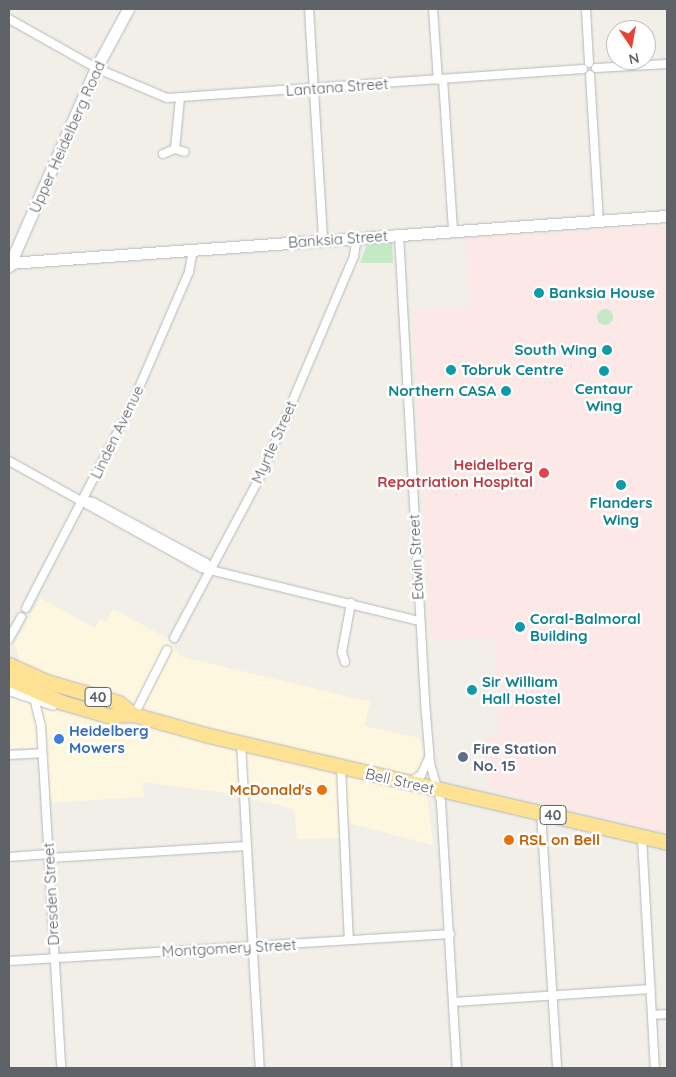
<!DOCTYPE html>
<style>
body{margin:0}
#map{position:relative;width:676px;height:1077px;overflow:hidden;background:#f1efe8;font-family:Quicksand,sans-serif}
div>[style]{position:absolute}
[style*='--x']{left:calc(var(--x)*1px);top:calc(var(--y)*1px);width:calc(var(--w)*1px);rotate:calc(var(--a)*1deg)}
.commercial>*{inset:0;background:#fef7e0}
.medical>*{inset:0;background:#fce8e6}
.green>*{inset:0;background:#c5e8c5}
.round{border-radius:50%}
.roads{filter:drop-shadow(0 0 1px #b5b8bc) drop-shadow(0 0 1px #b5b8bc)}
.street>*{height:8px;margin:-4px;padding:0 4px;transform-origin:4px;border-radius:4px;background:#fff}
.secondary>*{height:11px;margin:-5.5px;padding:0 5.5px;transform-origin:5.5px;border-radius:5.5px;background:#fff}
.highway>*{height:14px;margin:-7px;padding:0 7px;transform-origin:7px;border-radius:7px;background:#fde293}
.dots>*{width:14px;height:14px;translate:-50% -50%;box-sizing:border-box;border:2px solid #fff;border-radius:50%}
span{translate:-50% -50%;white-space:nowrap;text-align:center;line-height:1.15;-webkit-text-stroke:5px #fff;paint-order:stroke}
.shield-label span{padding:1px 4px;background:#fff;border:1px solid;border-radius:4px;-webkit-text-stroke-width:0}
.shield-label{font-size:14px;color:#5f6368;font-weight:700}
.street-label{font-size:15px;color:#5f6368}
.culture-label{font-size:15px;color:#0d838f;font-weight:700}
.left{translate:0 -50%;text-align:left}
.right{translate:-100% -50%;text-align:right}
.health-label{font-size:15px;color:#be3a42;font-weight:700}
.shop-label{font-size:15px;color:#366cbe;font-weight:700}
.service-label{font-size:15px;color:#4e5e75;font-weight:700}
.food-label{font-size:15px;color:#c56008;font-weight:700}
.frame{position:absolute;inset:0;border:10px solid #5f6368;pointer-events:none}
.north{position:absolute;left:606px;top:20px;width:50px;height:50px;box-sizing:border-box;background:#fff;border:1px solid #bfc1c3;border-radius:50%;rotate:168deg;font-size:14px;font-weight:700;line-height:20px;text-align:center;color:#5f6368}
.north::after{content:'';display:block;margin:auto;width:18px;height:22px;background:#ea4335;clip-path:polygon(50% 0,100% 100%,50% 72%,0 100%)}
</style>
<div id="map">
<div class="commercial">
<i style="clip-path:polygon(40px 598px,95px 628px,100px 619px,106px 623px,113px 609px,167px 638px,180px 656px,370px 702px,364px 726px,420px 738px,433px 845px,344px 822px,345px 838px,297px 839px,294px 809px,234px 794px,143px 782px,144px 797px,46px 803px,42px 753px,32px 748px,9px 748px,9px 697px,30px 701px,15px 643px)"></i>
</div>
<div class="medical">
<i style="clip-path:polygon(667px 226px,667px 833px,488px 789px,485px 738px,499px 737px,494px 637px,431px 640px,412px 310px,470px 307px,466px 238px)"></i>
</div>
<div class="green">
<i style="clip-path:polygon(392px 241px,393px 263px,360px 263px,368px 242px)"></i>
<i class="round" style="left:597px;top:309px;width:16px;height:16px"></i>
</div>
<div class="roads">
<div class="street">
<i style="--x:309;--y:9;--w:231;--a:86.5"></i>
<i style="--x:433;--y:9;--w:71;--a:86"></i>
<i style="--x:586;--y:9;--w:54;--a:86.8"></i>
<i style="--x:9;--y:19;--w:100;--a:29.4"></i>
<i style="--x:96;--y:68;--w:77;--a:22.9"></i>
<i style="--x:167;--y:98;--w:417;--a:-4"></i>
<i style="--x:596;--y:68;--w:71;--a:-3.2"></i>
<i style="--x:590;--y:75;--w:146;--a:86.5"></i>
<i style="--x:443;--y:79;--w:152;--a:86.2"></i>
<i style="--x:175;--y:149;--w:10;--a:17"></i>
<i style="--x:163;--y:154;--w:13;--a:-23"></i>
<i style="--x:175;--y:149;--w:51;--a:-84.4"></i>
<i style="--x:399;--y:235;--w:479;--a:86.8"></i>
<i style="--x:426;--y:713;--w:50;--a:85.4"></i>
<i style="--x:430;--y:763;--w:41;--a:74.2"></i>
<i style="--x:441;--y:802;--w:266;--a:86.6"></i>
<i style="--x:9;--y:461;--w:221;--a:29"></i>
<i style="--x:202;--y:568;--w:224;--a:13.7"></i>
<i style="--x:83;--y:500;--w:10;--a:11"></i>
<i style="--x:93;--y:502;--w:128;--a:28.4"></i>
<i style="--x:206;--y:563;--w:8;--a:50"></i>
<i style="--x:26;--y:608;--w:228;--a:-62.5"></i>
<i style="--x:131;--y:406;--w:146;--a:-66.6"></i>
<i style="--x:189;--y:272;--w:22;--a:-80"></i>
<i style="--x:174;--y:638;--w:187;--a:-61.9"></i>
<i style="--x:262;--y:473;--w:236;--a:-67"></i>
<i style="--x:354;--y:256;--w:18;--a:-81"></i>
<i style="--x:9;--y:639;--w:25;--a:-61"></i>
<i style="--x:345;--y:662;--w:10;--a:-107"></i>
<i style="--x:342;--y:652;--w:50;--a:-79.6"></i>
<i style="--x:34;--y:698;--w:30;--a:76"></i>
<i style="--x:41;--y:727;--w:342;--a:86.6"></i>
<i style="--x:134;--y:715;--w:73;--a:-63.1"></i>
<i style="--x:241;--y:743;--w:326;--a:86.7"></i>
<i style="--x:9;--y:755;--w:33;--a:-3"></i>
<i style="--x:341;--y:767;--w:173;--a:87.4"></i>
<i style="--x:409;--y:782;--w:14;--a:-30"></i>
<i style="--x:421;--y:775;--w:19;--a:-65"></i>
<i style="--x:541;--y:812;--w:256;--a:86.4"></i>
<i style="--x:642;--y:838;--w:230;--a:86.8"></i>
<i style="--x:9;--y:857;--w:40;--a:-4.3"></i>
<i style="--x:49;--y:858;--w:198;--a:-3.5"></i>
<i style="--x:9;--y:961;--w:442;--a:-3.5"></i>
<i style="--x:454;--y:1002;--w:197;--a:-3.8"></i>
<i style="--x:652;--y:1015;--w:15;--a:-4"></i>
</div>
<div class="secondary">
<i style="--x:9;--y:263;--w:660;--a:-4.09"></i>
<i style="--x:9;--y:266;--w:216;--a:-66.3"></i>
<i style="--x:96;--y:68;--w:67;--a:-61.5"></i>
<i style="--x:9;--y:689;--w:46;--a:18.8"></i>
</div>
<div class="highway">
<i style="--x:9;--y:665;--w:42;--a:24.1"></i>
<i style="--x:47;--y:682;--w:75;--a:16.3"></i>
<i style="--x:119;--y:703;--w:19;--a:39"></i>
<i style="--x:9;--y:679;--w:59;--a:24"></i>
<i style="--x:63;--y:703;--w:47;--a:16.1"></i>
<i style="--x:108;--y:716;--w:26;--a:-2"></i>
<i style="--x:134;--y:715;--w:78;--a:15.6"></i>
<i style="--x:209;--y:736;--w:470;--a:13.1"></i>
</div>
</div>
<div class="dots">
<i style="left:539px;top:293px;background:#0f9aa8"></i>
<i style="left:607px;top:350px;background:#0f9aa8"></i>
<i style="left:451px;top:370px;background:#0f9aa8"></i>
<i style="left:604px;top:371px;background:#0f9aa8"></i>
<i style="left:506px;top:391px;background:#0f9aa8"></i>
<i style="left:544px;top:473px;background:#e0444e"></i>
<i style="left:621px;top:485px;background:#0f9aa8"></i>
<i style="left:520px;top:627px;background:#0f9aa8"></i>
<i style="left:472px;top:690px;background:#0f9aa8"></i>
<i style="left:59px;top:739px;background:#3f7fe0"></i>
<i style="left:463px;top:757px;background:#5c6f8a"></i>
<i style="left:322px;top:790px;background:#e8710a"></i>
<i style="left:509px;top:840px;background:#e8710a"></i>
</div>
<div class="shield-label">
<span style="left:98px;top:697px">40</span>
<span style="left:553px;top:815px">40</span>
</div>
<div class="street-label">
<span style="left:337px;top:87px;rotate:-4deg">Lantana Street</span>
<span style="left:67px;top:137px;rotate:-66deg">Upper Heidelberg Road</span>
<span style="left:338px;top:239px;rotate:-4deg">Banksia Street</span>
<span style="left:117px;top:432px;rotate:-64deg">Linden Avenue</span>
<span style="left:274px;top:442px;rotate:-66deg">Myrtle Street</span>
<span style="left:416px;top:557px;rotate:-93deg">Edwin Street</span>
<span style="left:400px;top:781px;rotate:13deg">Bell Street</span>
<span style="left:51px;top:894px;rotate:-93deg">Dresden Street</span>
<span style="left:229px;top:948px;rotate:-3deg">Montgomery Street</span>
</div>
<div class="culture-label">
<span class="left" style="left:549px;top:293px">Banksia House</span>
<span class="right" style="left:597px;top:350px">South Wing</span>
<span class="left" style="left:461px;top:370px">Tobruk Centre</span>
<span style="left:604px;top:397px">Centaur<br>Wing</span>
<span class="right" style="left:496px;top:391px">Northern CASA</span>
<span style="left:621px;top:511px">Flanders<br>Wing</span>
<span class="left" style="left:530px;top:627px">Coral-Balmoral<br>Building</span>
<span class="left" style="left:482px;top:690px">Sir William<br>Hall Hostel</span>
</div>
<div class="health-label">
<span class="right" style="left:533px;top:473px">Heidelberg<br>Repatriation Hospital</span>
</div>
<div class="shop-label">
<span class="left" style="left:69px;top:739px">Heidelberg<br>Mowers</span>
</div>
<div class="service-label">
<span class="left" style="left:473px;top:757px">Fire Station<br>No. 15</span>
</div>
<div class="food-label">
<span class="right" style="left:312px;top:790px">McDonald's</span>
<span class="left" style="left:519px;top:840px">RSL on Bell</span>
</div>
<div class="frame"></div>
<div class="north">N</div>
</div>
